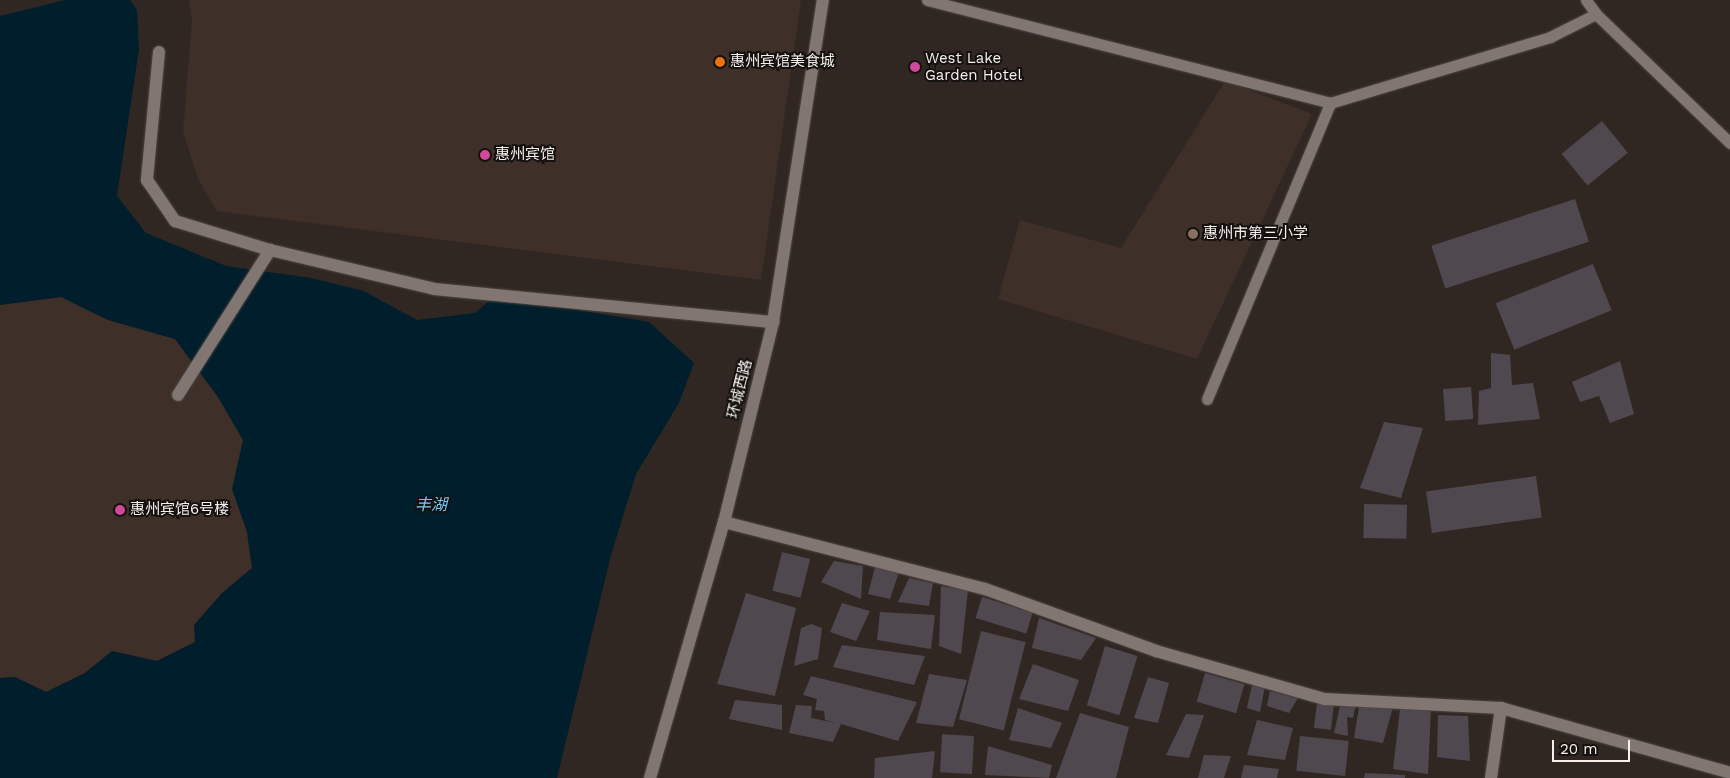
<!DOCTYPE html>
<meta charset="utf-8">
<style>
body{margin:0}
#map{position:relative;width:1730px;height:778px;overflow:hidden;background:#302723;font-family:"Work Sans","Noto Sans SC",sans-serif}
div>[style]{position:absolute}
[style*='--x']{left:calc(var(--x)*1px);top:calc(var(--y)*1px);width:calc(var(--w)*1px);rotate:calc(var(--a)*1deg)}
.built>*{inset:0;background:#3e2f28}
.water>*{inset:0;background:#011e2c}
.building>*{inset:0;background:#50484f;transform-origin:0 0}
.roads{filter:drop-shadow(0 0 1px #4d4642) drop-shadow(0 0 1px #4d4642)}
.lane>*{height:11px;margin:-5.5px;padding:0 5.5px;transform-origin:5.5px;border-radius:5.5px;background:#817671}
.street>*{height:12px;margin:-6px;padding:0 6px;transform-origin:6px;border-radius:6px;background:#817671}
.secondary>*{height:12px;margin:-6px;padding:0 6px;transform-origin:6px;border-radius:6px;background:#817671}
.dots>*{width:14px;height:14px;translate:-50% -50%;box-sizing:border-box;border:2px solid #15110f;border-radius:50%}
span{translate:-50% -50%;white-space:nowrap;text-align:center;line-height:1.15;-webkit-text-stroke:4px #15110f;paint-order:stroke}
.poi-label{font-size:15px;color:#f6f0ed}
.left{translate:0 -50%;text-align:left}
.street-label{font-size:15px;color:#f6f0ed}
.water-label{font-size:16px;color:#74caf7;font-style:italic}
.scale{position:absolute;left:1552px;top:740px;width:78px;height:22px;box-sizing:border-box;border:2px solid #f6f0ed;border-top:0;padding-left:6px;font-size:15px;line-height:18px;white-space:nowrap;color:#f6f0ed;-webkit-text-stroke:4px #15110f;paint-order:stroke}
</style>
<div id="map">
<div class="built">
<i style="clip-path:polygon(189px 0,801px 0,761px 280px,217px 211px,198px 179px,183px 131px,192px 20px)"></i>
<i style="clip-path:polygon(1225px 81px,1312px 114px,1197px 359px,998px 299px,1020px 220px,1121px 248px)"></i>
<i style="clip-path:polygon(61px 297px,108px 320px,175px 339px,218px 397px,243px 440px,233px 489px,247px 532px,252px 568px,222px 593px,195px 642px,157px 661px,112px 651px,85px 673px,46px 692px,15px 677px,0 678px,0 305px)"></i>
</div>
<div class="water">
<i style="clip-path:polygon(65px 0,130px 0,137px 10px,139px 49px,117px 196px,146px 233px,226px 266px,311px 278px,364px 291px,417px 320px,475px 313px,495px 296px,649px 322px,694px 363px,679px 403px,636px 474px,611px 555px,557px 778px,0 778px,0 678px,15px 677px,46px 692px,85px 673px,112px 651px,157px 661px,195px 642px,194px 625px,222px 593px,252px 568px,247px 532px,232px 489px,243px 440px,218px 397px,175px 339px,108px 320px,61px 297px,0 305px,0 16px)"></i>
</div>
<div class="building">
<i style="left:1602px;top:121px;width:41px;height:52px;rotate:51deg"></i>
<i style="left:1575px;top:199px;width:45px;height:151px;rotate:72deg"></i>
<i style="left:1593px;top:264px;width:50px;height:105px;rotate:68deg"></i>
<i style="clip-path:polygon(1491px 353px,1510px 355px,1512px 385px,1533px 383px,1540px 419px,1478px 425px,1479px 391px,1491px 388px)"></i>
<i style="clip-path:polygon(1620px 361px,1634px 414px,1610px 423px,1599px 396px,1580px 402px,1572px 382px)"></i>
<i style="left:1471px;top:387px;width:32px;height:28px;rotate:86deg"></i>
<i style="clip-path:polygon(1384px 422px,1423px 428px,1401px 498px,1360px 488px)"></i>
<i style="left:1536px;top:476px;width:42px;height:111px;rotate:82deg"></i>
<i style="left:1364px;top:504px;width:43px;height:34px;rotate:1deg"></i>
<i style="left:782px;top:552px;width:29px;height:40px;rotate:14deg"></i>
<i style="clip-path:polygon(834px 561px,863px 566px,861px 599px,821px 582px)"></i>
<i style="clip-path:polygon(875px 567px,899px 572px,890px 599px,868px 594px)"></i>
<i style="clip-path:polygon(909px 578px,933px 583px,929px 606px,898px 602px)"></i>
<i style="clip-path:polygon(941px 586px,968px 590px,961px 654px,939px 646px)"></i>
<i style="clip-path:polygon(746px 593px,796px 608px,775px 696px,717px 684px)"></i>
<i style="left:982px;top:597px;width:53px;height:22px;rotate:17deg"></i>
<i style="clip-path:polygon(842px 603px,870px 611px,856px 641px,830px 632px)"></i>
<i style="clip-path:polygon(880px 612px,935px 615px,931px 649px,877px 640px)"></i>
<i style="clip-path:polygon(1039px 618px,1096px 638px,1081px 660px,1032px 648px)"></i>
<i style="clip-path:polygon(811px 624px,822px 628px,818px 659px,794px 666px,801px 628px)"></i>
<i style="left:981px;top:631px;width:46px;height:91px;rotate:14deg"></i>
<i style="clip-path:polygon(842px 645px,925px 656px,914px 685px,833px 667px)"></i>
<i style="left:1105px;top:646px;width:34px;height:62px;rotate:17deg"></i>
<i style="clip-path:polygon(1033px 664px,1079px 680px,1068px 711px,1019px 699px)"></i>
<i style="left:1205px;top:673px;width:41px;height:30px;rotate:16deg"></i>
<i style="clip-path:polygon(929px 674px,967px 680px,953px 727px,916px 723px)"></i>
<i style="clip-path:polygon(811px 676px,917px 702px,898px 741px,841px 724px,833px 742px,789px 733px,796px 705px,812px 706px,811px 718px,836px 723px,825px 720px,824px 711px,815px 710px,817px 699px,803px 695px)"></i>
<i style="clip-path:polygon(1148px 677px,1169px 683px,1158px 723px,1134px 718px)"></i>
<i style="clip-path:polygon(1252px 685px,1265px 686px,1260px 712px,1247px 708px)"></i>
<i style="clip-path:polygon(1270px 691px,1298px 698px,1289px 713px,1267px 706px)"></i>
<i style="clip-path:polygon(735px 700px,782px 705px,782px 730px,729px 719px)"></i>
<i style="left:1317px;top:703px;width:17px;height:25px;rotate:7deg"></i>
<i style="clip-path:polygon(1356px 704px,1353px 718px,1347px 717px,1348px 736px,1334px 733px,1340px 706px)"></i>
<i style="clip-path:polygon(1359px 707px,1393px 707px,1383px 743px,1354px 738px)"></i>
<i style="clip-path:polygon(1018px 708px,1062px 723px,1051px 748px,1009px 740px)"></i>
<i style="clip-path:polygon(1431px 708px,1428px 774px,1393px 769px,1400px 709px)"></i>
<i style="clip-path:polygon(1080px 713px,1129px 727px,1116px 778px,1056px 778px)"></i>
<i style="clip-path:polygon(1186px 714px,1204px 715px,1189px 758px,1166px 755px)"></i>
<i style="clip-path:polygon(1438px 715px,1468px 716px,1470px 761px,1437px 757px)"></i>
<i style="clip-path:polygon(1257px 720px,1293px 728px,1285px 760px,1247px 755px)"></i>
<i style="left:974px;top:736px;width:38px;height:32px;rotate:93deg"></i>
<i style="left:1300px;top:736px;width:49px;height:35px;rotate:6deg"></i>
<i style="clip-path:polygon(988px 746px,1052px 765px,1049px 778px,985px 775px)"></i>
<i style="clip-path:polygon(935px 751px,932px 778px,874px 778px,875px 758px)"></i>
<i style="clip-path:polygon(1204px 755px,1231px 756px,1224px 778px,1198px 778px)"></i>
<i style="clip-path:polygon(1244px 765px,1279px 769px,1277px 778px,1241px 778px)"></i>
<i style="clip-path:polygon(1365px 773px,1405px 775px,1405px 778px,1364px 778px)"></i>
</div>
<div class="roads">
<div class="lane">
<i style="--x:927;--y:0;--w:416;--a:14.3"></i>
<i style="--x:1330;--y:103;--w:230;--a:-16.7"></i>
<i style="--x:1550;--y:37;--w:51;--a:-26.6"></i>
<i style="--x:1586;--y:0;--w:17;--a:54"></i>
<i style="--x:1596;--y:14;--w:186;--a:43.9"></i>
<i style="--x:1207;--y:399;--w:321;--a:-67.4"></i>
</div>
<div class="street">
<i style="--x:159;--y:52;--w:129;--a:95.4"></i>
<i style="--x:147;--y:180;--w:50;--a:55.7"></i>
<i style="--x:175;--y:221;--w:99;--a:17"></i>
<i style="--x:270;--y:250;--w:170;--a:13.3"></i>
<i style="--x:435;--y:289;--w:340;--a:5.6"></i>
<i style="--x:178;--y:395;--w:172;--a:-57.6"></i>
</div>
<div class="secondary">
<i style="--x:724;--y:522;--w:269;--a:14.4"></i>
<i style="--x:985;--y:589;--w:182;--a:19.9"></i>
<i style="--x:1156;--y:651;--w:176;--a:15.9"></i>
<i style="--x:1325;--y:699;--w:176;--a:2.9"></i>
<i style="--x:650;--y:778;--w:266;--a:-73.9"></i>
<i style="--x:724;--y:522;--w:206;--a:-76.2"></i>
<i style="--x:773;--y:322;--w:326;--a:-81.2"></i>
<i style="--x:1491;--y:778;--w:71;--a:-81.9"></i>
<i style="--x:1501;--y:708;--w:238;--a:15.8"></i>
</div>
</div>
<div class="dots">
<i style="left:720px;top:62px;background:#e8710a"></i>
<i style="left:915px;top:67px;background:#d1479c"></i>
<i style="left:485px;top:155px;background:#d1479c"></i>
<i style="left:1193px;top:234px;background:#8d6e63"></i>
<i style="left:120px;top:510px;background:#d1479c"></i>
</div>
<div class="poi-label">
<span class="left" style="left:925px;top:67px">West Lake<br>Garden Hotel</span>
<span class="left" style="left:730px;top:62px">惠州宾馆美食城</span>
<span class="left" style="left:495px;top:155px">惠州宾馆</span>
<span class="left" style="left:1203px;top:234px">惠州市第三小学</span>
<span class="left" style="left:130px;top:510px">惠州宾馆6号楼</span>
</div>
<div class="street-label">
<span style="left:740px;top:389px;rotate:-76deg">环城西路</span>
</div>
<div class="water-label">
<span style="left:431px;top:505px">丰湖</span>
</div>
<div class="scale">20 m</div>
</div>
